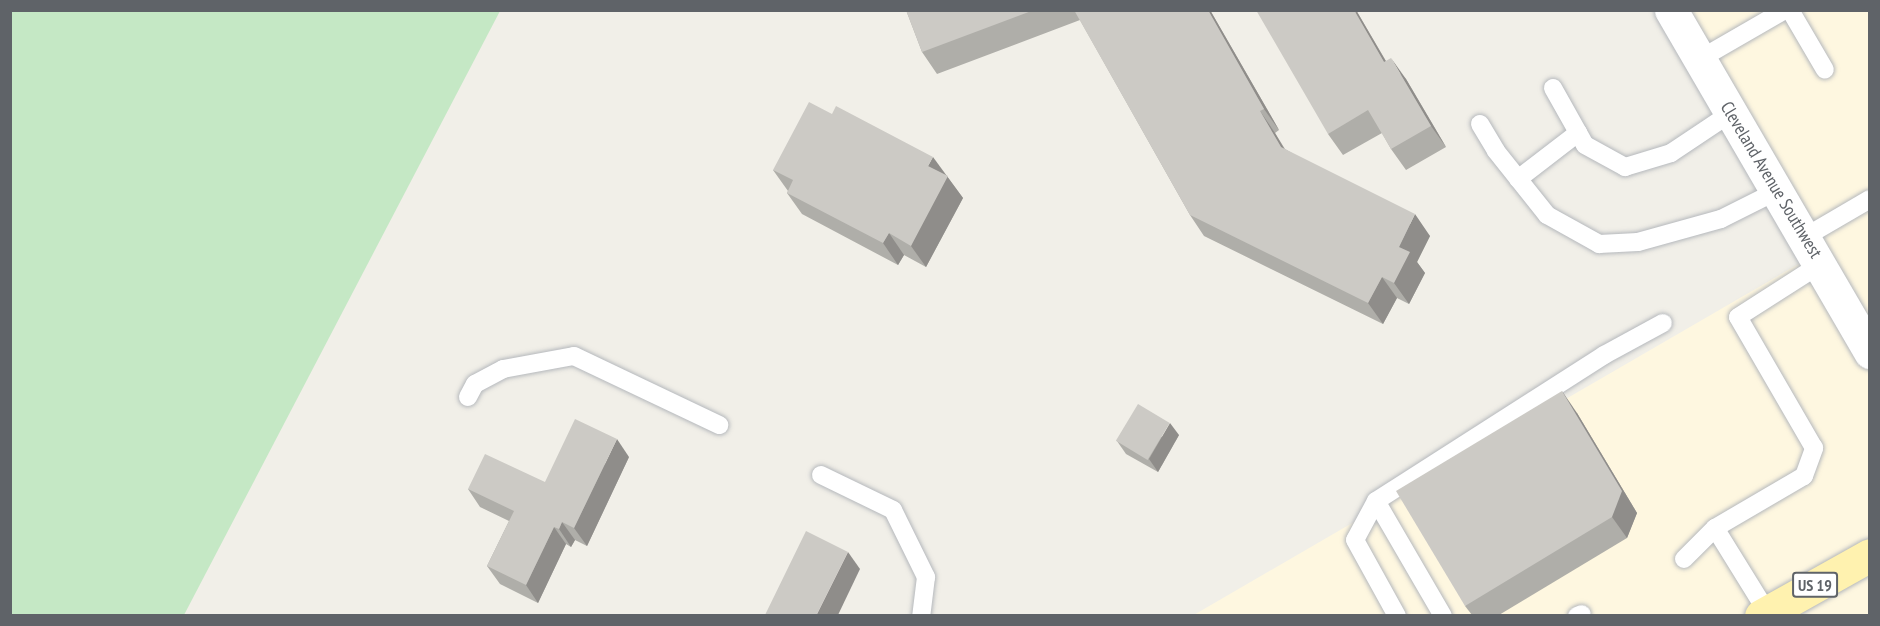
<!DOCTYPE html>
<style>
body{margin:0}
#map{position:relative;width:1880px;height:626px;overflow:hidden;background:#f1efe8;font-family:"PT Sans Narrow",sans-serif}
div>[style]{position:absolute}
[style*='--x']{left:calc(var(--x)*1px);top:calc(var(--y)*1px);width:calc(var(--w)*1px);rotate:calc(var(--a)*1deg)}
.commercial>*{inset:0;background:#fef7e0}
.green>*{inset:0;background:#c5e8c5}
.roads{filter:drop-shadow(0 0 2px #b5b8bc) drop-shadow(0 0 2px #b5b8bc)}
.lane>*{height:18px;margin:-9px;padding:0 9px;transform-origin:9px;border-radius:9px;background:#fff}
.secondary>*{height:33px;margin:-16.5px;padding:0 16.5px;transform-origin:16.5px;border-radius:16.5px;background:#fff}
.primary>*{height:33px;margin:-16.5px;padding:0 16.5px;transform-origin:16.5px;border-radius:16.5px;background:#fff2af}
.wall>*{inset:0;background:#afaea9}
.shaded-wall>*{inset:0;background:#8f8d8a}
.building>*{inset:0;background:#cccac5;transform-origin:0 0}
span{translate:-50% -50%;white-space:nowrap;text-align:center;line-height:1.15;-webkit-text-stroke:5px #fff;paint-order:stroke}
.shield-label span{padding:2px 4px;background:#fff;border:2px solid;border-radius:4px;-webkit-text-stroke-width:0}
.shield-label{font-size:16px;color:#5f6368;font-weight:700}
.street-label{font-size:18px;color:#5f6368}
.frame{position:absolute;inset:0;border:12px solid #5f6368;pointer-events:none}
</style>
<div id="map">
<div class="commercial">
<i style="clip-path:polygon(1675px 11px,1869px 11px,1869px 615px,1192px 616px,1807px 259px)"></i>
</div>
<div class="green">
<i style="clip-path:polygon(10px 11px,500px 11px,184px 615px,11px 615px)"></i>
</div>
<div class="roads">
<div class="lane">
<i style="--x:1790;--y:10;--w:69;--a:59.7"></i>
<i style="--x:1700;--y:59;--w:98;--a:-30"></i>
<i style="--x:1553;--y:88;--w:65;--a:60.7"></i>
<i style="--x:1585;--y:145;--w:46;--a:28.8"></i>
<i style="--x:1625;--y:167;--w:48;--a:-16.9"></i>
<i style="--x:1671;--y:153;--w:72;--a:-33.7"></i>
<i style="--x:1480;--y:124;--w:31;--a:59"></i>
<i style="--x:1496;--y:151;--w:82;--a:51.4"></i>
<i style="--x:1547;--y:215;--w:60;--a:29.1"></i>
<i style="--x:1599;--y:244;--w:39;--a:-3"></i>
<i style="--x:1638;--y:242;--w:86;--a:-15.5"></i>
<i style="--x:1721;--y:219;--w:63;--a:-26.6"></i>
<i style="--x:1518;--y:179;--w:76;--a:-37.5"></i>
<i style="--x:1805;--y:237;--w:75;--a:-30.3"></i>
<i style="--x:468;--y:397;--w:15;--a:-62"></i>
<i style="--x:475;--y:384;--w:32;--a:-28"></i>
<i style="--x:503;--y:369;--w:72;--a:-10.4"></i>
<i style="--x:574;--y:356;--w:161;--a:25.4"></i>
<i style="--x:821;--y:475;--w:80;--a:25.9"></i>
<i style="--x:893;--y:510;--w:75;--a:63.8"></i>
<i style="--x:926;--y:577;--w:39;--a:97"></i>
<i style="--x:1376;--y:501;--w:44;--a:118.3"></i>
<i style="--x:1355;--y:540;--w:87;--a:61.1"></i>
<i style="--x:1715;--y:528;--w:99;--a:58.2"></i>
<i style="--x:1684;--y:559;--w:44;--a:-45"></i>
<i style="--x:1715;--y:528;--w:103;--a:-30.3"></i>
<i style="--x:1804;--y:476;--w:30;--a:-70"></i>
<i style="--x:1814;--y:448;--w:151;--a:-120.1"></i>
<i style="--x:1738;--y:317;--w:98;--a:-32.6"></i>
<i style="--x:1443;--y:616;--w:133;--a:-120.2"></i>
<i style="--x:1376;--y:501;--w:271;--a:-32.6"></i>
<i style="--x:1604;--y:355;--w:67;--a:-28.5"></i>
<i style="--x:1577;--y:616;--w:5;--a:-22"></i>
</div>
<div class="secondary">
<i style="--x:1671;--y:10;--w:396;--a:59.8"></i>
</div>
<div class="primary">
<i style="--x:1761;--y:616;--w:125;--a:-29.2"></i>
</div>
</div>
<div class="wall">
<i style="clip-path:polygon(906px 10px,1210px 10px,1279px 130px,1275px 133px,1285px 149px,1430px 236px,1417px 262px,1425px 273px,1409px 304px,1397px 298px,1383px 324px,1204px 236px,1190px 215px,1080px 20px,937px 74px,922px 52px)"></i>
<i style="clip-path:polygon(1356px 10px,1386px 61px,1406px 79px,1446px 147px,1406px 170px,1391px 149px,1382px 133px,1343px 155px,1328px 134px)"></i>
<i style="clip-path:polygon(773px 170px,946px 175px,963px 198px,926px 267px,904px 255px,898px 265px,802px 214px,787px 193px,788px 191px)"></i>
<i style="clip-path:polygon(1577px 413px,1637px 513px,1627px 538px,1499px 615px,1472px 615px,1465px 606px)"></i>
<i style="clip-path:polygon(1179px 435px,1158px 472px,1126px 454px,1117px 441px)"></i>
<i style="clip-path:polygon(629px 457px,587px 546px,575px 540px,571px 547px,566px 544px,538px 603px,500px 584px,487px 566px,509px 521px,480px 507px,468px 489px,545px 482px)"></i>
</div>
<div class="shaded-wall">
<i style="clip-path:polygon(1208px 10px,1210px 10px,1279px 130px,1264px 109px)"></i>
<i style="clip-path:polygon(1354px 10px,1356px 10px,1399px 84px,1384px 62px)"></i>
<i style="clip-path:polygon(1391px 58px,1406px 79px,1446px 147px,1431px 126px)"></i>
<i style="clip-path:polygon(1260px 111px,1275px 133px,1296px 169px,1281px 147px)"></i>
<i style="clip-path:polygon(933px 157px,963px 198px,926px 267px,911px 246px,928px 166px)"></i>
<i style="clip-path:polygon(1415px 214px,1430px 236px,1417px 262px,1425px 273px,1409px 304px,1394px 283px,1399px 247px)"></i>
<i style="clip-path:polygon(889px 233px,904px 255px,898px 265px,883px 243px)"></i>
<i style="clip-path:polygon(1382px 277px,1397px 298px,1383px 324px,1368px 303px)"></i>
<i style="clip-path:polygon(1562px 391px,1577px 413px,1637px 513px,1627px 538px,1612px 517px)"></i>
<i style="clip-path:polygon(1170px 423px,1179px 435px,1158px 472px,1149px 459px)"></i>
<i style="clip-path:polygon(617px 439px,629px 457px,587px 546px,574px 528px)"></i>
<i style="clip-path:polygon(562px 522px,575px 540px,571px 547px,559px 529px)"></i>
<i style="clip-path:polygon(554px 527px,566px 544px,538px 603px,526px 585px)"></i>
<i style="clip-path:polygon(848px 552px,860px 569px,838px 615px,818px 615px,817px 614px)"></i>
</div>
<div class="building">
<i style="clip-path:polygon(906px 10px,1034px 10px,922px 52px)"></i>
<i style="clip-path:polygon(1074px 10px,1208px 10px,1264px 109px,1260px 111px,1281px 147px,1415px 214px,1399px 247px,1410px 252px,1394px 283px,1382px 277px,1368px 303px,1190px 215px)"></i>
<i style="clip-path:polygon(1256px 10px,1354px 10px,1384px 62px,1391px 58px,1431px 126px,1391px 149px,1368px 110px,1328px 134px)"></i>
<i style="clip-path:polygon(809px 102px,832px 114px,836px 106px,933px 157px,928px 166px,948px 176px,911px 246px,889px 233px,883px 243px,787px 193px,793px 180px,773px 170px)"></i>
<i style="clip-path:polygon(1562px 391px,1622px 491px,1612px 517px,1465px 606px,1396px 491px)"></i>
<i style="left:1138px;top:404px;width:37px;height:43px;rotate:31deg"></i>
<i style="clip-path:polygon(575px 419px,617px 439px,574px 528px,562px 522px,559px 529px,554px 527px,526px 585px,487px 566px,514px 511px,468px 489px,485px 454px,545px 482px)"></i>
<i style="clip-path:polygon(806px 531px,848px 552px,817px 614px,820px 615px,765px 615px)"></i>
</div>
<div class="shield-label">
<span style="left:1815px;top:585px">US 19</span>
</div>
<div class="street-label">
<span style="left:1771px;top:180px;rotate:59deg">Cleveland Avenue Southwest</span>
</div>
<div class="frame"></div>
</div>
